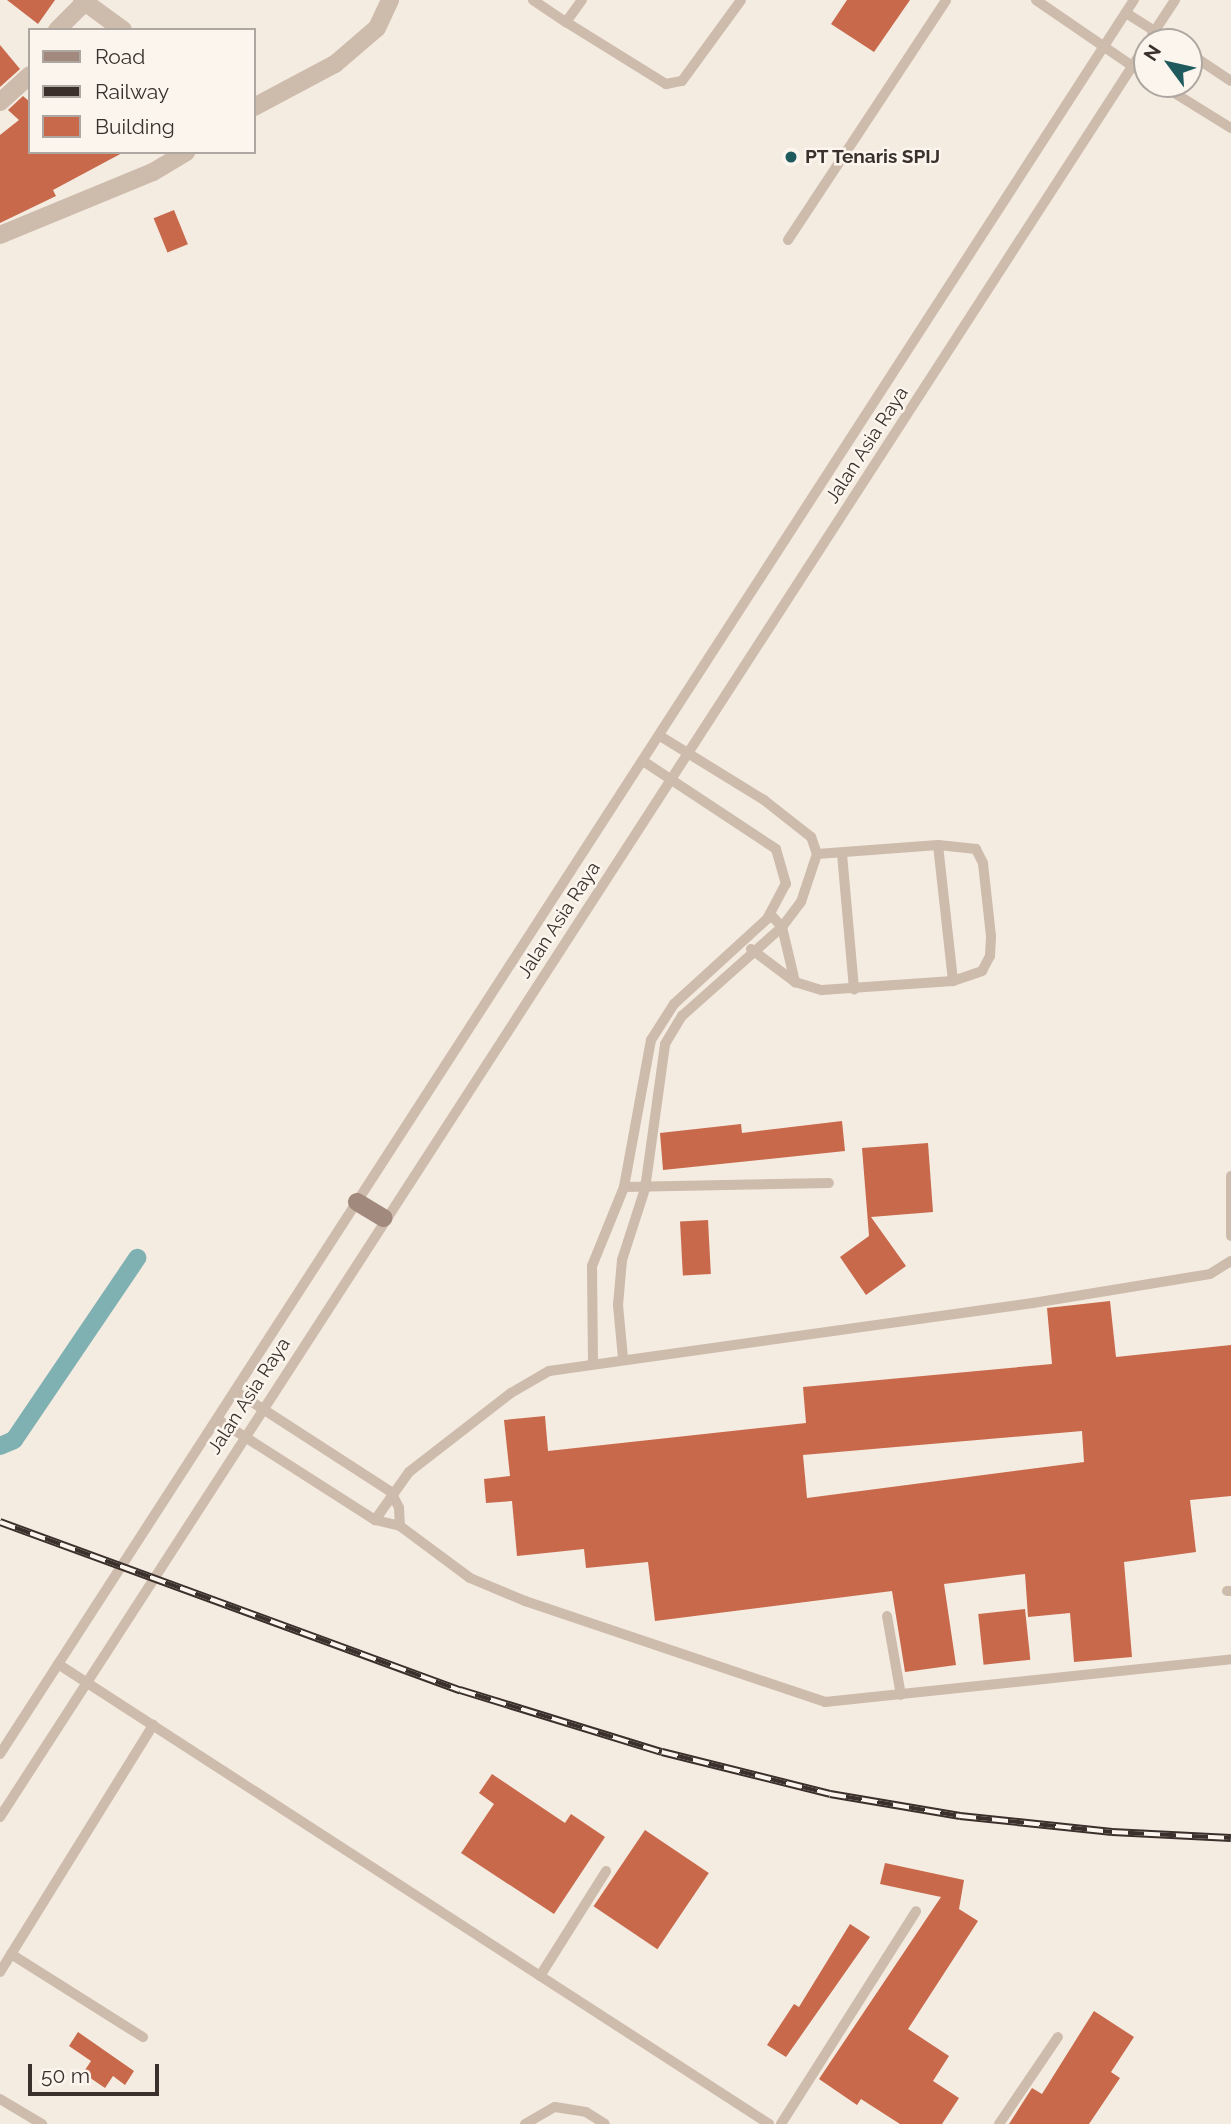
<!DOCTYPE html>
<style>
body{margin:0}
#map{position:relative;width:1231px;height:2124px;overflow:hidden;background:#f4ebe1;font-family:Raleway,sans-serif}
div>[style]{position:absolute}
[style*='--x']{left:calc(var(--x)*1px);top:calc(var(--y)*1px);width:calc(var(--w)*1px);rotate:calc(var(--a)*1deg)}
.canal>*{height:18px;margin:-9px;padding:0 9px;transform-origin:9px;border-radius:9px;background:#7fb0b2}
.building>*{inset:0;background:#c8694b;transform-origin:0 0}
.lane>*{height:10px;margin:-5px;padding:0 5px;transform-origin:5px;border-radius:5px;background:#cdbbac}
.street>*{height:18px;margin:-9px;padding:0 9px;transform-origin:9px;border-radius:9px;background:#cdbbac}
.secondary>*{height:18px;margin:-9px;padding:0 9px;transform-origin:9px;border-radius:9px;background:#a18a7d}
.rail>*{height:8px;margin-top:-4px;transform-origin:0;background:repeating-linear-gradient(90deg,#fbf5ee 0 16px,#3b302b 0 32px);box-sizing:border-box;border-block:2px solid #3b302b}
.dots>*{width:19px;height:19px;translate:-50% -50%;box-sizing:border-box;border:4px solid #fbf5ee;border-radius:50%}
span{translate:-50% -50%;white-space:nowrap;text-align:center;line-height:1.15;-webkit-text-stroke:5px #fbf5ee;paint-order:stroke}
.poi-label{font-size:19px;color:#3b302b;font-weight:700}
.left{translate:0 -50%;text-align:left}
.street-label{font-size:19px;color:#3b302b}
.legend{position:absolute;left:28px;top:28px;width:228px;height:126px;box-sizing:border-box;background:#fbf5ee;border:2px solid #aea6a0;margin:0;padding:9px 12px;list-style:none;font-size:21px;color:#3b302b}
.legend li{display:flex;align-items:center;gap:14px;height:35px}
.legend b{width:35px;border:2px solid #aea6a0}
.north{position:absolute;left:1133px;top:28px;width:70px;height:70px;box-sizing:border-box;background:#fbf5ee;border:2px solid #aea6a0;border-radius:50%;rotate:303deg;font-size:19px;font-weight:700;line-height:28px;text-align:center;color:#3b302b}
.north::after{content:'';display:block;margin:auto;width:24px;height:32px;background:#1f5a5e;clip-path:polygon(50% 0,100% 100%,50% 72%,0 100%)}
.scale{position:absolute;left:28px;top:2064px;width:131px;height:32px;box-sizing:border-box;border:4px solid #3b302b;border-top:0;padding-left:9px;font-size:21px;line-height:24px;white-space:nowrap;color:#3b302b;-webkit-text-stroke:5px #fbf5ee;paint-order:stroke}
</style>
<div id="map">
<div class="canal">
<i style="--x:0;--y:1446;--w:15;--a:-23"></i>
<i style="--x:14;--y:1440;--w:220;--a:-55.9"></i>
</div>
<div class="building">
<i style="clip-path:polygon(7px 0,55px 0,38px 24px)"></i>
<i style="clip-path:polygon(847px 0,910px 0,874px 52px,831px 24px)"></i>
<i style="clip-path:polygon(0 45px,20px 69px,0 87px)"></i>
<i style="clip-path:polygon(23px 96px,30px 102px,30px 152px,124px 152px,53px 190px,56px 196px,0 223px,0 135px,19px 120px,8px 110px)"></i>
<i style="left:174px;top:210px;width:37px;height:22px;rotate:68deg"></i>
<i style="clip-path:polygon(842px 1121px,845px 1151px,663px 1170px,660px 1133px,741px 1124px,742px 1133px)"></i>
<i style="clip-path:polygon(928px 1143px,933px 1212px,871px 1217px,906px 1266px,866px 1295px,840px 1257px,869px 1236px,862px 1148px)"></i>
<i style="left:708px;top:1220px;width:54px;height:28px;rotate:87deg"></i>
<i style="clip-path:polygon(evenodd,1110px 1301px,1116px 1357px,1231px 1345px,1231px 1496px,1190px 1500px,1196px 1552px,1124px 1562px,1132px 1657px,1074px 1662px,1070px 1613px,1028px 1617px,1025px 1574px,944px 1584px,956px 1665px,905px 1672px,892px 1591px,655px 1621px,648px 1562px,586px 1568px,584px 1549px,517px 1556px,512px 1501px,486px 1503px,484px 1479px,510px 1476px,504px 1420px,545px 1416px,548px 1451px,806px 1423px,803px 1387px,1052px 1364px,1047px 1308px,1110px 1301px,1082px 1431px,1084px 1462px,807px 1498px,803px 1455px,1082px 1431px)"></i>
<i style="left:1025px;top:1609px;width:51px;height:47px;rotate:84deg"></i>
<i style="clip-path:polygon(492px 1774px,565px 1823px,571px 1814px,605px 1837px,554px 1914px,461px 1853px,494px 1804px,479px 1793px)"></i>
<i style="left:645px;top:1830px;width:77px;height:92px;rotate:34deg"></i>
<i style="clip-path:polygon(885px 1863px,964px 1880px,959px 1909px,978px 1921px,908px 2029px,949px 2056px,933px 2081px,959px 2098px,942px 2124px,900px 2124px,861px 2099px,857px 2105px,819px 2079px,941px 1897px,880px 1884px)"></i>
<i style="clip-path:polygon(850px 1924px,870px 1937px,786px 2057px,767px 2045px,794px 2004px,799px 2007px)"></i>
<i style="clip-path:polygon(1094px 2011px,1134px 2037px,1111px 2072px,1120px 2078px,1089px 2124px,1009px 2124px,1032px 2088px,1042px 2094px)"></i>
<i style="clip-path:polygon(78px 2032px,134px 2071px,125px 2085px,113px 2076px,105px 2088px,83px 2073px,91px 2061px,69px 2046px)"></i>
</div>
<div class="lane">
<i style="--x:533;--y:0;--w:40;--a:34"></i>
<i style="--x:566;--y:22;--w:27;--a:-54"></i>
<i style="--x:1036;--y:0;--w:135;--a:34.4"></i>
<i style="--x:1126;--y:13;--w:54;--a:32.2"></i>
<i style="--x:566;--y:22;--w:118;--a:31.8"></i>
<i style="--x:666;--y:84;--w:16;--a:-11"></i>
<i style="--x:682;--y:81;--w:100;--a:-53.9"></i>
<i style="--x:1152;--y:35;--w:42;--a:-56.7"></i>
<i style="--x:1189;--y:53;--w:50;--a:33.7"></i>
<i style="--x:1160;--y:84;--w:84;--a:31.8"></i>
<i style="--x:788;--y:240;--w:287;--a:-56.6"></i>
<i style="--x:938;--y:845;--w:137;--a:83.7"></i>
<i style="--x:842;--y:854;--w:136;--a:84.9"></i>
<i style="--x:770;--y:914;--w:18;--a:47"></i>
<i style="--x:782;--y:927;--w:57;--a:76.7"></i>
<i style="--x:751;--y:949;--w:55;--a:36.9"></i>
<i style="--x:795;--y:982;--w:28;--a:17"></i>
<i style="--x:822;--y:990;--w:131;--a:-3.9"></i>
<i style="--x:953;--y:981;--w:31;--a:-19"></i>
<i style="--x:982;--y:971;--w:17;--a:-62"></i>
<i style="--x:990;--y:956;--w:20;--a:-87"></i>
<i style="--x:991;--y:936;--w:73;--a:-96.3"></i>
<i style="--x:983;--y:863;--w:16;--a:-117"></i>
<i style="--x:976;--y:849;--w:38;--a:-174"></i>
<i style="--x:938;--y:845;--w:121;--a:175.7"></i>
<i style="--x:1231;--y:1176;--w:60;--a:90"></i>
<i style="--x:624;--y:1187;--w:205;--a:-1.1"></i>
<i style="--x:623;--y:1358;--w:53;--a:-95.4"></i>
<i style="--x:618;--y:1305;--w:45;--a:-84.9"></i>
<i style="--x:622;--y:1260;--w:75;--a:-72.1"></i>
<i style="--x:645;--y:1189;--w:146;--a:-82.1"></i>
<i style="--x:665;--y:1044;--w:33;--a:-59"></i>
<i style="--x:682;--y:1016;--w:134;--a:-41.7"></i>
<i style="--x:782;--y:927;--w:31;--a:-53"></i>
<i style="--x:801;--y:902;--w:51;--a:-71.6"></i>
<i style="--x:817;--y:854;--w:18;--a:-109"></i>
<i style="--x:811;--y:837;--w:60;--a:-141.8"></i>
<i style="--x:764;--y:800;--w:122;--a:-148.4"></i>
<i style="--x:593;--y:1363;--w:97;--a:-90.6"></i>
<i style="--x:592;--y:1266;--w:85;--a:-67.9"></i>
<i style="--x:624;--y:1187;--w:149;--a:-79.6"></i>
<i style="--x:651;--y:1040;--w:43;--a:-57.4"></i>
<i style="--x:674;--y:1004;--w:126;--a:-42.4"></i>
<i style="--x:767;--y:919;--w:40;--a:-62"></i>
<i style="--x:786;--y:884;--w:36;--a:-106"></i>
<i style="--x:776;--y:849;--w:159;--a:-146.5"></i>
<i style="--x:235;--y:1391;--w:186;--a:32.9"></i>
<i style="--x:391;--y:1492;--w:18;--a:63"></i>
<i style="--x:399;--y:1508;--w:18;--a:87"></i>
<i style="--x:217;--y:1419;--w:188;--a:32.6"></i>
<i style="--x:375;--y:1520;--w:26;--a:13"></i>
<i style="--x:400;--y:1526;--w:87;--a:36.6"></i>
<i style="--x:470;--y:1578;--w:60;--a:22.7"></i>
<i style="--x:525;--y:1601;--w:317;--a:18.6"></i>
<i style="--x:825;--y:1702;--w:408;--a:-6"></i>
<i style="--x:375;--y:1520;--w:59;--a:-54.7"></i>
<i style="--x:409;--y:1472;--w:129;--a:-37.8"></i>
<i style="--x:511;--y:1393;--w:44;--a:-30.1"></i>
<i style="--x:549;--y:1371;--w:489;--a:-8"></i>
<i style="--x:1033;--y:1303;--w:179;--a:-9.3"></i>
<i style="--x:1210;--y:1274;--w:25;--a:-32"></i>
<i style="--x:1227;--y:1591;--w:4;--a:0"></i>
<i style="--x:887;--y:1616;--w:80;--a:80"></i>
<i style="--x:58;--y:1664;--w:847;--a:32.9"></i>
<i style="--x:0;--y:1754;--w:2089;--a:-57.12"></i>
<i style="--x:0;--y:1817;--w:2113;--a:-57.11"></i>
<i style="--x:11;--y:1954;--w:156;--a:32.2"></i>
<i style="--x:0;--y:1972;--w:291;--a:-58.2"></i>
<i style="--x:540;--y:1976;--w:124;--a:-57.8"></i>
<i style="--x:0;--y:2099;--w:49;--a:30.8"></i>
<i style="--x:525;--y:2124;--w:34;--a:-30"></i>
<i style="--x:555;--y:2107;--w:31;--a:9"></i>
<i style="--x:586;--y:2112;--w:22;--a:32"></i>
<i style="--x:781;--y:2124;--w:252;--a:-57.6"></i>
<i style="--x:999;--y:2124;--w:105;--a:-55.9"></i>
</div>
<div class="street">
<i style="--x:82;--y:0;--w:51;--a:36.2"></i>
<i style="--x:57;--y:30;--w:40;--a:-45"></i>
<i style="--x:0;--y:102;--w:40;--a:-42"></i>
<i style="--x:254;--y:107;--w:92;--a:-28"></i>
<i style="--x:335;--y:64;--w:55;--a:-40.6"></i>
<i style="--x:377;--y:28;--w:31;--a:-65"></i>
<i style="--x:0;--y:235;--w:165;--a:-22.4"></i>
<i style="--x:153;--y:172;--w:39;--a:-31"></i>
</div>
<div class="secondary">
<i style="--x:357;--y:1202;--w:31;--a:31"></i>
</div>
<div class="rail">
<i style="--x:0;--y:1522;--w:490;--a:20.1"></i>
<i style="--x:460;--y:1690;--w:211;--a:17.1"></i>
<i style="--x:662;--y:1752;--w:173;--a:14"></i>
<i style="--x:830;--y:1794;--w:132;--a:9.6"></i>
<i style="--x:960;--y:1816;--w:153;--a:6"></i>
<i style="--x:1112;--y:1832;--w:119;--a:2.9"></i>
</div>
<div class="dots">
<i style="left:791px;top:157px;background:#1f5a5e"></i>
</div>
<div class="poi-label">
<span class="left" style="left:805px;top:157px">PT Tenaris SPIJ</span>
</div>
<div class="street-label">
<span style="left:867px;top:445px;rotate:-57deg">Jalan Asia Raya</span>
<span style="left:559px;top:920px;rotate:-57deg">Jalan Asia Raya</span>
<span style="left:249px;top:1396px;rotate:-57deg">Jalan Asia Raya</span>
</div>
<ul class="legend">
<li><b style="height:9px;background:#a18a7d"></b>Road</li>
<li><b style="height:9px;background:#3b302b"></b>Railway</li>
<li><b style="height:19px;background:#c8694b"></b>Building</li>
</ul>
<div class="north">N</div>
<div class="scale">50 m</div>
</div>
